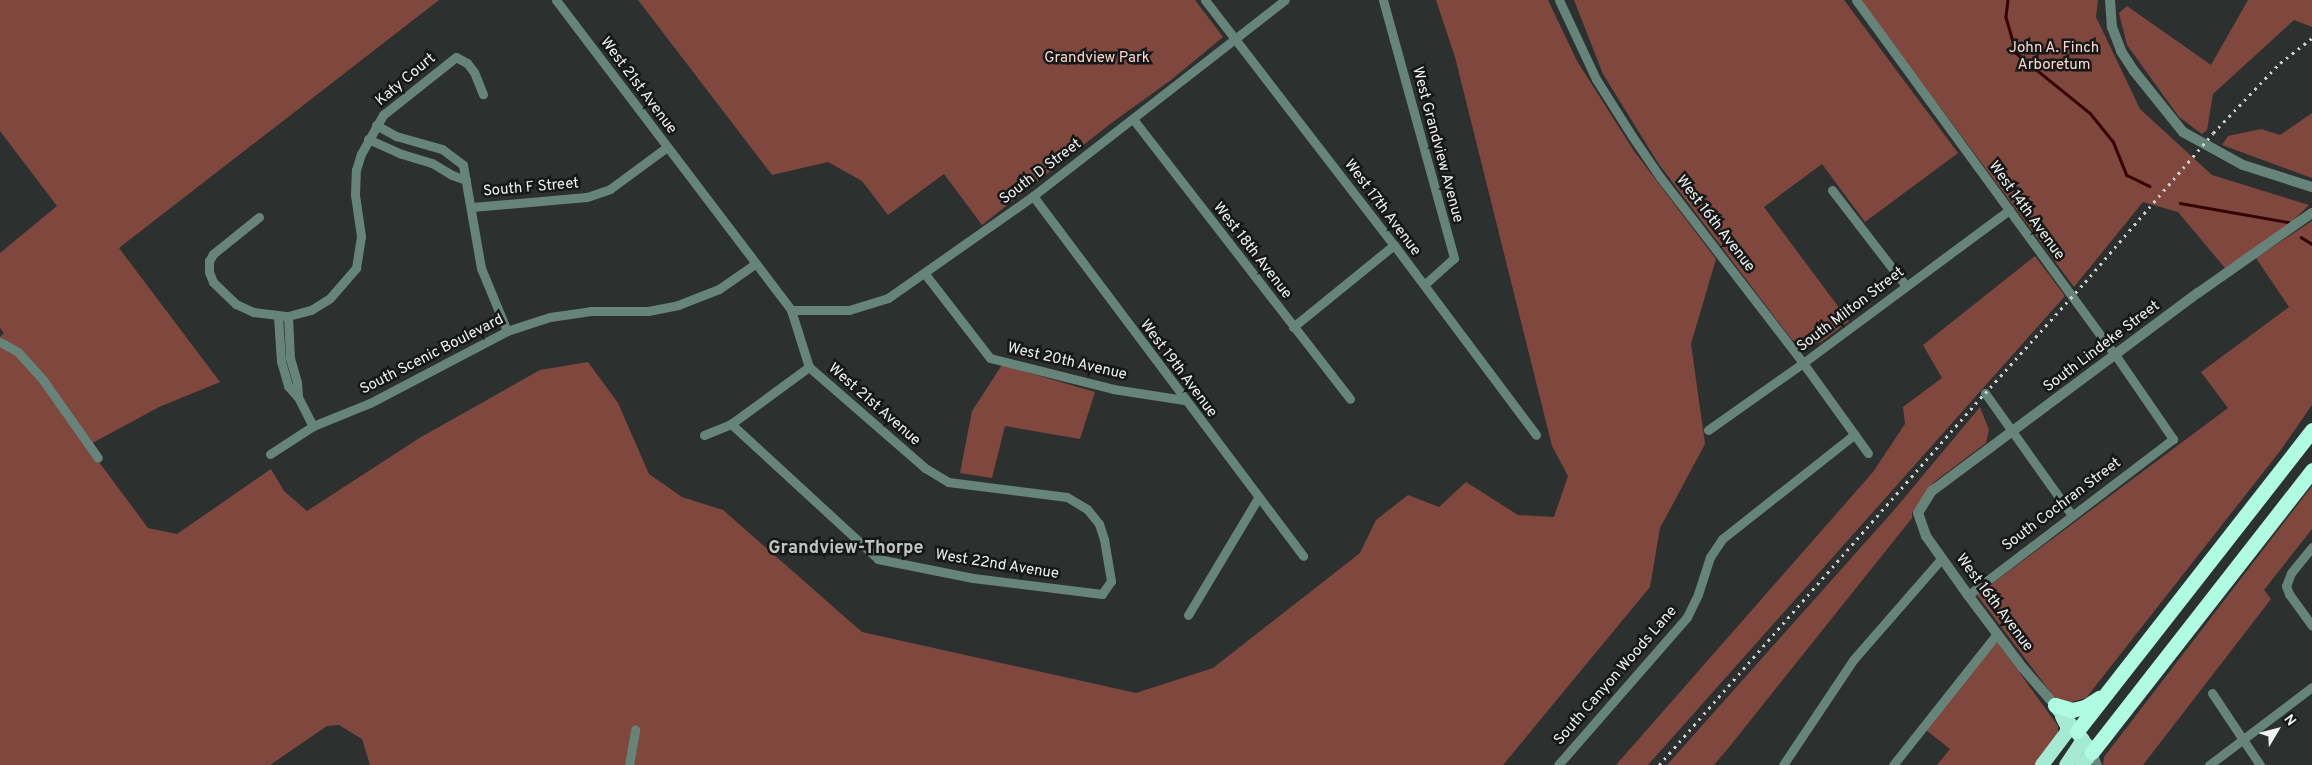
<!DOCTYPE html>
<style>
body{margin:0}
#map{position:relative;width:2312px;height:765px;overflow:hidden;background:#2c312f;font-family:Overpass,sans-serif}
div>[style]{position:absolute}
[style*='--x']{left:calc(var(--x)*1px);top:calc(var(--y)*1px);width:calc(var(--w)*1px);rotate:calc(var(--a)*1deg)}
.green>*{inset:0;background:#80473f}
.stream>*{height:2.5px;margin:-1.25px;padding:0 1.25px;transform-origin:1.25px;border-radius:1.25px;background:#350101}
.minor>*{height:9px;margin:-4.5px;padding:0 4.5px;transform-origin:4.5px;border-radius:4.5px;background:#67847a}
.tertiary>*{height:10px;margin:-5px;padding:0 5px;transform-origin:5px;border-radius:5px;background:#67847a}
.trunk>*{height:14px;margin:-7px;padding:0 7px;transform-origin:7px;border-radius:7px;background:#a5ebd4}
.motorway>*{height:15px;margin:-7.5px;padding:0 7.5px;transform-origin:7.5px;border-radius:7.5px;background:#affce2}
.rail>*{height:2.5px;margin-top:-1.25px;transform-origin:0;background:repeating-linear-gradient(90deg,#cdd0cf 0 2.5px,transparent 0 7.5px)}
span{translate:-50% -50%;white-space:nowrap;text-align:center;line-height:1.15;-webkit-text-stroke:5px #161817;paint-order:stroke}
.park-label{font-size:15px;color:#fdd6d0}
.street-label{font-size:15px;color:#eff2f1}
.quarter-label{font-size:18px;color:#bfc5c3;font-weight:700}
.north{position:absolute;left:2252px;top:705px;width:50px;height:50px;-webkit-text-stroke:4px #161817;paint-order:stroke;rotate:53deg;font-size:14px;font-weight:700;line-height:20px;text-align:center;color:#eff2f1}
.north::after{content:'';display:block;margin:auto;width:18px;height:22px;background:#eff2f1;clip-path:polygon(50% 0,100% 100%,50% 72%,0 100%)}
</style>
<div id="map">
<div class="green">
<i style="clip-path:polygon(0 0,439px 0,119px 248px,220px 382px,159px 407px,87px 446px,148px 528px,177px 534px,271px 469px,284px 491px,307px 511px,421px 437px,540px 370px,588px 362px,618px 403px,649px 474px,682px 497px,723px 510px,862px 632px,1136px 693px,1213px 668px,1360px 553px,1376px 520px,1408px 495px,1439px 507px,1466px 482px,1518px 515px,1554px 517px,1568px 476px,1552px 446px,1455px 57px,1436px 0,1548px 0,1577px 61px,1634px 151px,1716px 259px,1691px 344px,1705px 444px,1660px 528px,1650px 587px,1503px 765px,370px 765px,362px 739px,339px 725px,327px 726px,270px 765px,0 765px,0 337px,4px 333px,0 328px,0 253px,57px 206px,0 131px)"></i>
<i style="clip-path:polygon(638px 0,1195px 0,1223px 37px,1171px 80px,1110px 124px,982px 225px,944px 174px,888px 215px,862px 181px,828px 162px,772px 175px)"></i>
<i style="clip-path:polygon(1574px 0,1844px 0,1958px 153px,1865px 222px,1822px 164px,1764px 207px,1849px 321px,1821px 342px,1807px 345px,1792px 340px,1658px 163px,1603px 74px)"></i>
<i style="clip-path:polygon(1860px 0,2098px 0,2096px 17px,2140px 109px,2212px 175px,2309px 205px,2277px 236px,2225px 268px,2178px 212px,2143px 202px,2074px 287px)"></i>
<i style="clip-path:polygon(2248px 0,2312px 0,2312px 27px,2294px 20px,2213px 94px,2207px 130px,2202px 134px,2179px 117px,2127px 45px,2119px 13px,2127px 6px,2211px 65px)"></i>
<i style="clip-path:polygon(2312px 113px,2312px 178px,2222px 145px,2228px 136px,2261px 129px,2280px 135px)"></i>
<i style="clip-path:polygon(2312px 221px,2312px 405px,2280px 451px,2086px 698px,2067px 703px,2055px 698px,1977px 595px,2228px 408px,2201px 372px,2289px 307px,2256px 258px)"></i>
<i style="clip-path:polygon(2035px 256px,2065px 296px,1648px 765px,1616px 765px,1873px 472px,1905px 424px,1903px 407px,1942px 378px,1923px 345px)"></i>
<i style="clip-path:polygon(1002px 365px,1095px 392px,1080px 439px,1005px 426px,992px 478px,960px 473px,972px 411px)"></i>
<i style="clip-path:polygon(1980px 407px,1989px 430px,1986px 443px,1934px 482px,1912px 513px,1912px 518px,1730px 746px,1714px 765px,1667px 765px,1895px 509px)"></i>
<i style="clip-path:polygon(2312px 486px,2312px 529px,2264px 590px,2271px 599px,2143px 765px,2103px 765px,2104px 757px)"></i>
<i style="clip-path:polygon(1996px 640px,2058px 726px,2058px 734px,2036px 765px,1937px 765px,1950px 749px,1926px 730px)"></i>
</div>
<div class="stream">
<i style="--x:2008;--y:0;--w:17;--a:97"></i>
<i style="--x:2006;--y:17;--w:37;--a:74"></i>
<i style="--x:2016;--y:53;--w:95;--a:39"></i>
<i style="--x:2090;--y:113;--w:36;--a:51"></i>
<i style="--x:2113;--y:141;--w:37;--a:68"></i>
<i style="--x:2127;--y:175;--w:25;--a:26"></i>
<i style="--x:2180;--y:203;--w:110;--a:10"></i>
<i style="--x:2301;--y:237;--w:13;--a:32"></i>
</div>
<div class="minor">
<i style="--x:556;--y:0;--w:389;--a:52.8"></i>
<i style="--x:791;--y:310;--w:60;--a:72.5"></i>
<i style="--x:809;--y:367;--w:154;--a:41"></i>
<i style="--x:925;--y:468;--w:27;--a:31"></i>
<i style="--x:948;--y:482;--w:120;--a:7.2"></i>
<i style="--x:1067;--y:497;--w:23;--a:31"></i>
<i style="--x:1087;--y:509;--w:19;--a:51"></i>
<i style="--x:1099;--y:524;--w:16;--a:72"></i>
<i style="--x:1104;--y:539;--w:43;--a:80.5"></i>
<i style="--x:1111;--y:581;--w:16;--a:125"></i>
<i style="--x:1102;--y:594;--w:130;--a:-172.9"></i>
<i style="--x:973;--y:578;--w:97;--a:-168.7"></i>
<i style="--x:878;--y:559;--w:200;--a:-137.4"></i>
<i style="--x:1205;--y:0;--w:309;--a:52.4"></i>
<i style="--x:1394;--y:245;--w:237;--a:53.2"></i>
<i style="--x:1383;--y:0;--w:268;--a:74.6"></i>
<i style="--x:1454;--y:258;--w:40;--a:138"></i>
<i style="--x:1559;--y:0;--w:87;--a:64.9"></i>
<i style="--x:1596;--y:79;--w:67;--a:57.7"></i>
<i style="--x:1632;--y:136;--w:50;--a:55.7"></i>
<i style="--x:1660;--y:177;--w:235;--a:52.4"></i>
<i style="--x:1803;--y:363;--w:111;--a:54.2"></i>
<i style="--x:1856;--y:0;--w:441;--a:53.9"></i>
<i style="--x:2116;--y:356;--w:101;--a:55.5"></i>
<i style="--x:2173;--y:439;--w:258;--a:142.7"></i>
<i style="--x:1133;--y:119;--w:354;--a:52.2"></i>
<i style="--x:376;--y:125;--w:23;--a:29"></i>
<i style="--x:396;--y:136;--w:48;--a:15.8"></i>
<i style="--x:442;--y:149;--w:26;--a:37"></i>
<i style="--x:463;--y:165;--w:105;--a:80.1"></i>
<i style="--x:481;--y:268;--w:68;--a:67.6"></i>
<i style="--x:368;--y:139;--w:37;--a:24"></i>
<i style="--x:402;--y:154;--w:31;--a:17"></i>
<i style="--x:432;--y:163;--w:23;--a:31"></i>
<i style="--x:452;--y:175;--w:15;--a:20"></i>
<i style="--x:1832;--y:190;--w:121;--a:52.4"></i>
<i style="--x:1033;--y:196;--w:450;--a:53.1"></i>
<i style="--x:472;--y:207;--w:115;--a:-5"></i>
<i style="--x:587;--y:197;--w:24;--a:-19"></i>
<i style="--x:610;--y:189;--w:71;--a:-36.4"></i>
<i style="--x:259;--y:217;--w:59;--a:141.2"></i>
<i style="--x:213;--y:254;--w:8;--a:120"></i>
<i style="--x:209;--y:261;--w:11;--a:90"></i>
<i style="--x:209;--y:272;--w:11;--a:68"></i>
<i style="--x:213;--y:282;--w:32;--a:44"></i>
<i style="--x:236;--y:304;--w:19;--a:25"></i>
<i style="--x:253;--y:312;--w:35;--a:7"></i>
<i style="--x:288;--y:316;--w:24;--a:-15"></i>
<i style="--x:311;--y:310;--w:22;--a:-32"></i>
<i style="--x:330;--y:298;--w:40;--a:-49"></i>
<i style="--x:356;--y:268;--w:32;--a:-81"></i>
<i style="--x:361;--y:236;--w:41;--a:-98.3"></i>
<i style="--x:355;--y:195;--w:25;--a:-88"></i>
<i style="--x:356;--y:170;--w:17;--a:-73"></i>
<i style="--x:361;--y:154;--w:45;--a:-60.6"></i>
<i style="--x:383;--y:115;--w:93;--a:-38.5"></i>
<i style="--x:456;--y:57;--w:13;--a:29"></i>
<i style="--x:467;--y:63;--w:11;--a:52"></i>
<i style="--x:474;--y:72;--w:24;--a:68"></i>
<i style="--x:925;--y:274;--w:106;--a:52.3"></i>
<i style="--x:990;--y:358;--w:127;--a:14.1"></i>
<i style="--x:1113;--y:389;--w:72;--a:8.8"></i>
<i style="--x:791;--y:310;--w:58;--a:0"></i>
<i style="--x:849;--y:310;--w:41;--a:-17.1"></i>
<i style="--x:888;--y:298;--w:177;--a:-35.1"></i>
<i style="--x:1033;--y:196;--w:319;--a:-37.9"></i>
<i style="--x:288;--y:316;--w:42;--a:87.3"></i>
<i style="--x:290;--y:358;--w:25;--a:74"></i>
<i style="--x:297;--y:382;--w:15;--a:86"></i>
<i style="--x:278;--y:317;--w:44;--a:86.1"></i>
<i style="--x:281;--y:361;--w:26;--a:74"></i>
<i style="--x:288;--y:386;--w:15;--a:48"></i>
<i style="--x:298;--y:397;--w:33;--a:63"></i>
<i style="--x:1293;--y:327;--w:130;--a:-39.1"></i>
<i style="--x:0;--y:342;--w:21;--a:29"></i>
<i style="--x:18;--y:352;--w:38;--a:48"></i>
<i style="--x:43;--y:380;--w:95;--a:54.8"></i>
<i style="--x:1985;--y:393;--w:148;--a:54.6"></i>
<i style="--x:1708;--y:430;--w:116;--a:-35.2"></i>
<i style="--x:1803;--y:363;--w:257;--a:-36.6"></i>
<i style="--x:704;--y:435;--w:29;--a:-22"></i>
<i style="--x:731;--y:424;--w:97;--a:-36.2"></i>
<i style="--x:270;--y:454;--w:51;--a:-33.1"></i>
<i style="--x:313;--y:426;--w:61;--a:-22"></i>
<i style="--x:370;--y:403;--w:155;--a:-27.7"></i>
<i style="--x:507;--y:331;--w:45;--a:-18"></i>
<i style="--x:550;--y:317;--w:41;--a:-8.3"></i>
<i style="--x:591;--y:311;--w:57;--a:0"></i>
<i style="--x:648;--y:311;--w:31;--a:-11"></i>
<i style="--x:678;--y:305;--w:44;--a:-21.3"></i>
<i style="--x:719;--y:289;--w:44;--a:-34.8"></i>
<i style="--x:2312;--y:547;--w:33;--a:129"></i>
<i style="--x:2291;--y:573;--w:14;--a:111"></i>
<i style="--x:2286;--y:586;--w:9;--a:69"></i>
<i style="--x:2289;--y:594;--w:39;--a:54"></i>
<i style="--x:1188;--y:615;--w:136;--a:-59.1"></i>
<i style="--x:2212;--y:693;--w:87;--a:56.3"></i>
<i style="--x:2092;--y:752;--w:14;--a:69"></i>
<i style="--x:629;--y:765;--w:36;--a:-80"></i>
<i style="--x:1558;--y:765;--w:196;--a:-48.9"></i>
<i style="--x:1687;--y:617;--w:25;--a:-64"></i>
<i style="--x:1698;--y:594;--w:39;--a:-72"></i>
<i style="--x:1710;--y:557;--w:22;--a:-56"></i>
<i style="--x:1722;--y:539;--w:169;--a:-38.3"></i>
<i style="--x:1783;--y:765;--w:126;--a:-56.3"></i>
<i style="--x:1853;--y:660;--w:135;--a:-48.9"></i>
<i style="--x:1893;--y:765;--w:167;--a:-51.6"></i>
<i style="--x:2209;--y:765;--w:129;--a:-37.1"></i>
</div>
<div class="tertiary">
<i style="--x:2110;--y:0;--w:27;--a:86"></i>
<i style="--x:2112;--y:27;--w:26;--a:69"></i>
<i style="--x:2121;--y:51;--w:24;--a:57"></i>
<i style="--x:2134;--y:71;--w:78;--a:51.2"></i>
<i style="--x:2183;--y:132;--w:68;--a:28.8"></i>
<i style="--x:2243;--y:165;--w:72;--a:17.7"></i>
<i style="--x:2055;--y:705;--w:50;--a:-131"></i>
<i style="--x:2022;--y:667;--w:90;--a:-126.9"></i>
<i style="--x:1968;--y:595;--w:72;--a:-125.4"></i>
<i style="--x:1926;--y:536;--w:24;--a:-109"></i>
<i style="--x:1918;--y:513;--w:26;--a:-58"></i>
<i style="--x:1932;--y:491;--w:332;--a:-36.7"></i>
<i style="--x:2198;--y:293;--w:139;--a:-35.1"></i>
</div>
<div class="trunk">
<i style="--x:2055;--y:705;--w:45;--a:51.3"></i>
<i style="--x:2083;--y:740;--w:30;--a:124"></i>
<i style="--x:2042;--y:765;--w:41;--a:-52.9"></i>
<i style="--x:2067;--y:732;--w:6;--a:-90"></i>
<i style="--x:2067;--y:726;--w:11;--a:-117"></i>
<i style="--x:2082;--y:765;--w:16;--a:-52"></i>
<i style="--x:2092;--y:752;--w:10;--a:-127"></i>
</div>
<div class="motorway">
<i style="--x:2055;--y:705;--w:18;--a:16"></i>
<i style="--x:2072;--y:710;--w:13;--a:-13"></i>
<i style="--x:2085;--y:707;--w:17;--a:-33"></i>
<i style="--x:2077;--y:731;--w:382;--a:-52"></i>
<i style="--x:2092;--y:752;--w:358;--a:-52"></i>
</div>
<div class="rail">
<i style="--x:1659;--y:765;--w:495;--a:-48.8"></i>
<i style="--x:1985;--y:393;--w:149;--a:-48"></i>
<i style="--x:2085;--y:282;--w:196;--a:-49.3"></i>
<i style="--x:2213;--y:133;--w:97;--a:-46.3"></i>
<i style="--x:2280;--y:63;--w:41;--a:-38"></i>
</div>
<div class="park-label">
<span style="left:2054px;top:57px">John A. Finch<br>Arboretum</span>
<span style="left:1097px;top:59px">Grandview Park</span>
</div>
<div class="street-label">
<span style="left:406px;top:80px;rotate:-40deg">Katy Court</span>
<span style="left:638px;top:86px;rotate:53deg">West 21st Avenue</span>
<span style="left:1437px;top:145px;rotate:75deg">West Grandview Avenue</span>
<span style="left:1041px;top:172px;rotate:-37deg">South D Street</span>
<span style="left:531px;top:188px;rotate:-5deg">South F Street</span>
<span style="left:1382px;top:208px;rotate:53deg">West 17th Avenue</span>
<span style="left:2026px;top:211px;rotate:54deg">West 14th Avenue</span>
<span style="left:1715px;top:224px;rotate:52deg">West 16th Avenue</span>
<span style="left:1252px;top:251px;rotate:52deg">West 18th Avenue</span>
<span style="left:1851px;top:310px;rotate:-37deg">South Milton Street</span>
<span style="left:2102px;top:347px;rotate:-37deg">South Lindeke Street</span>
<span style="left:432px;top:355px;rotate:-27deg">South Scenic Boulevard</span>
<span style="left:1067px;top:362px;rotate:13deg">West 20th Avenue</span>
<span style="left:1178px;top:369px;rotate:53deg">West 19th Avenue</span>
<span style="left:874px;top:405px;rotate:41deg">West 21st Avenue</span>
<span style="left:2062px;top:505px;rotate:-37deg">South Cochran Street</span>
<span style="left:997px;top:565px;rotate:9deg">West 22nd Avenue</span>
<span style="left:1994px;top:603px;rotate:53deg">West 16th Avenue</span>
<span style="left:1616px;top:676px;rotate:-49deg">South Canyon Woods Lane</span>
</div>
<div class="quarter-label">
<span style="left:846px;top:549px">Grandview-Thorpe</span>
</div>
<div class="north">N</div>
</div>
